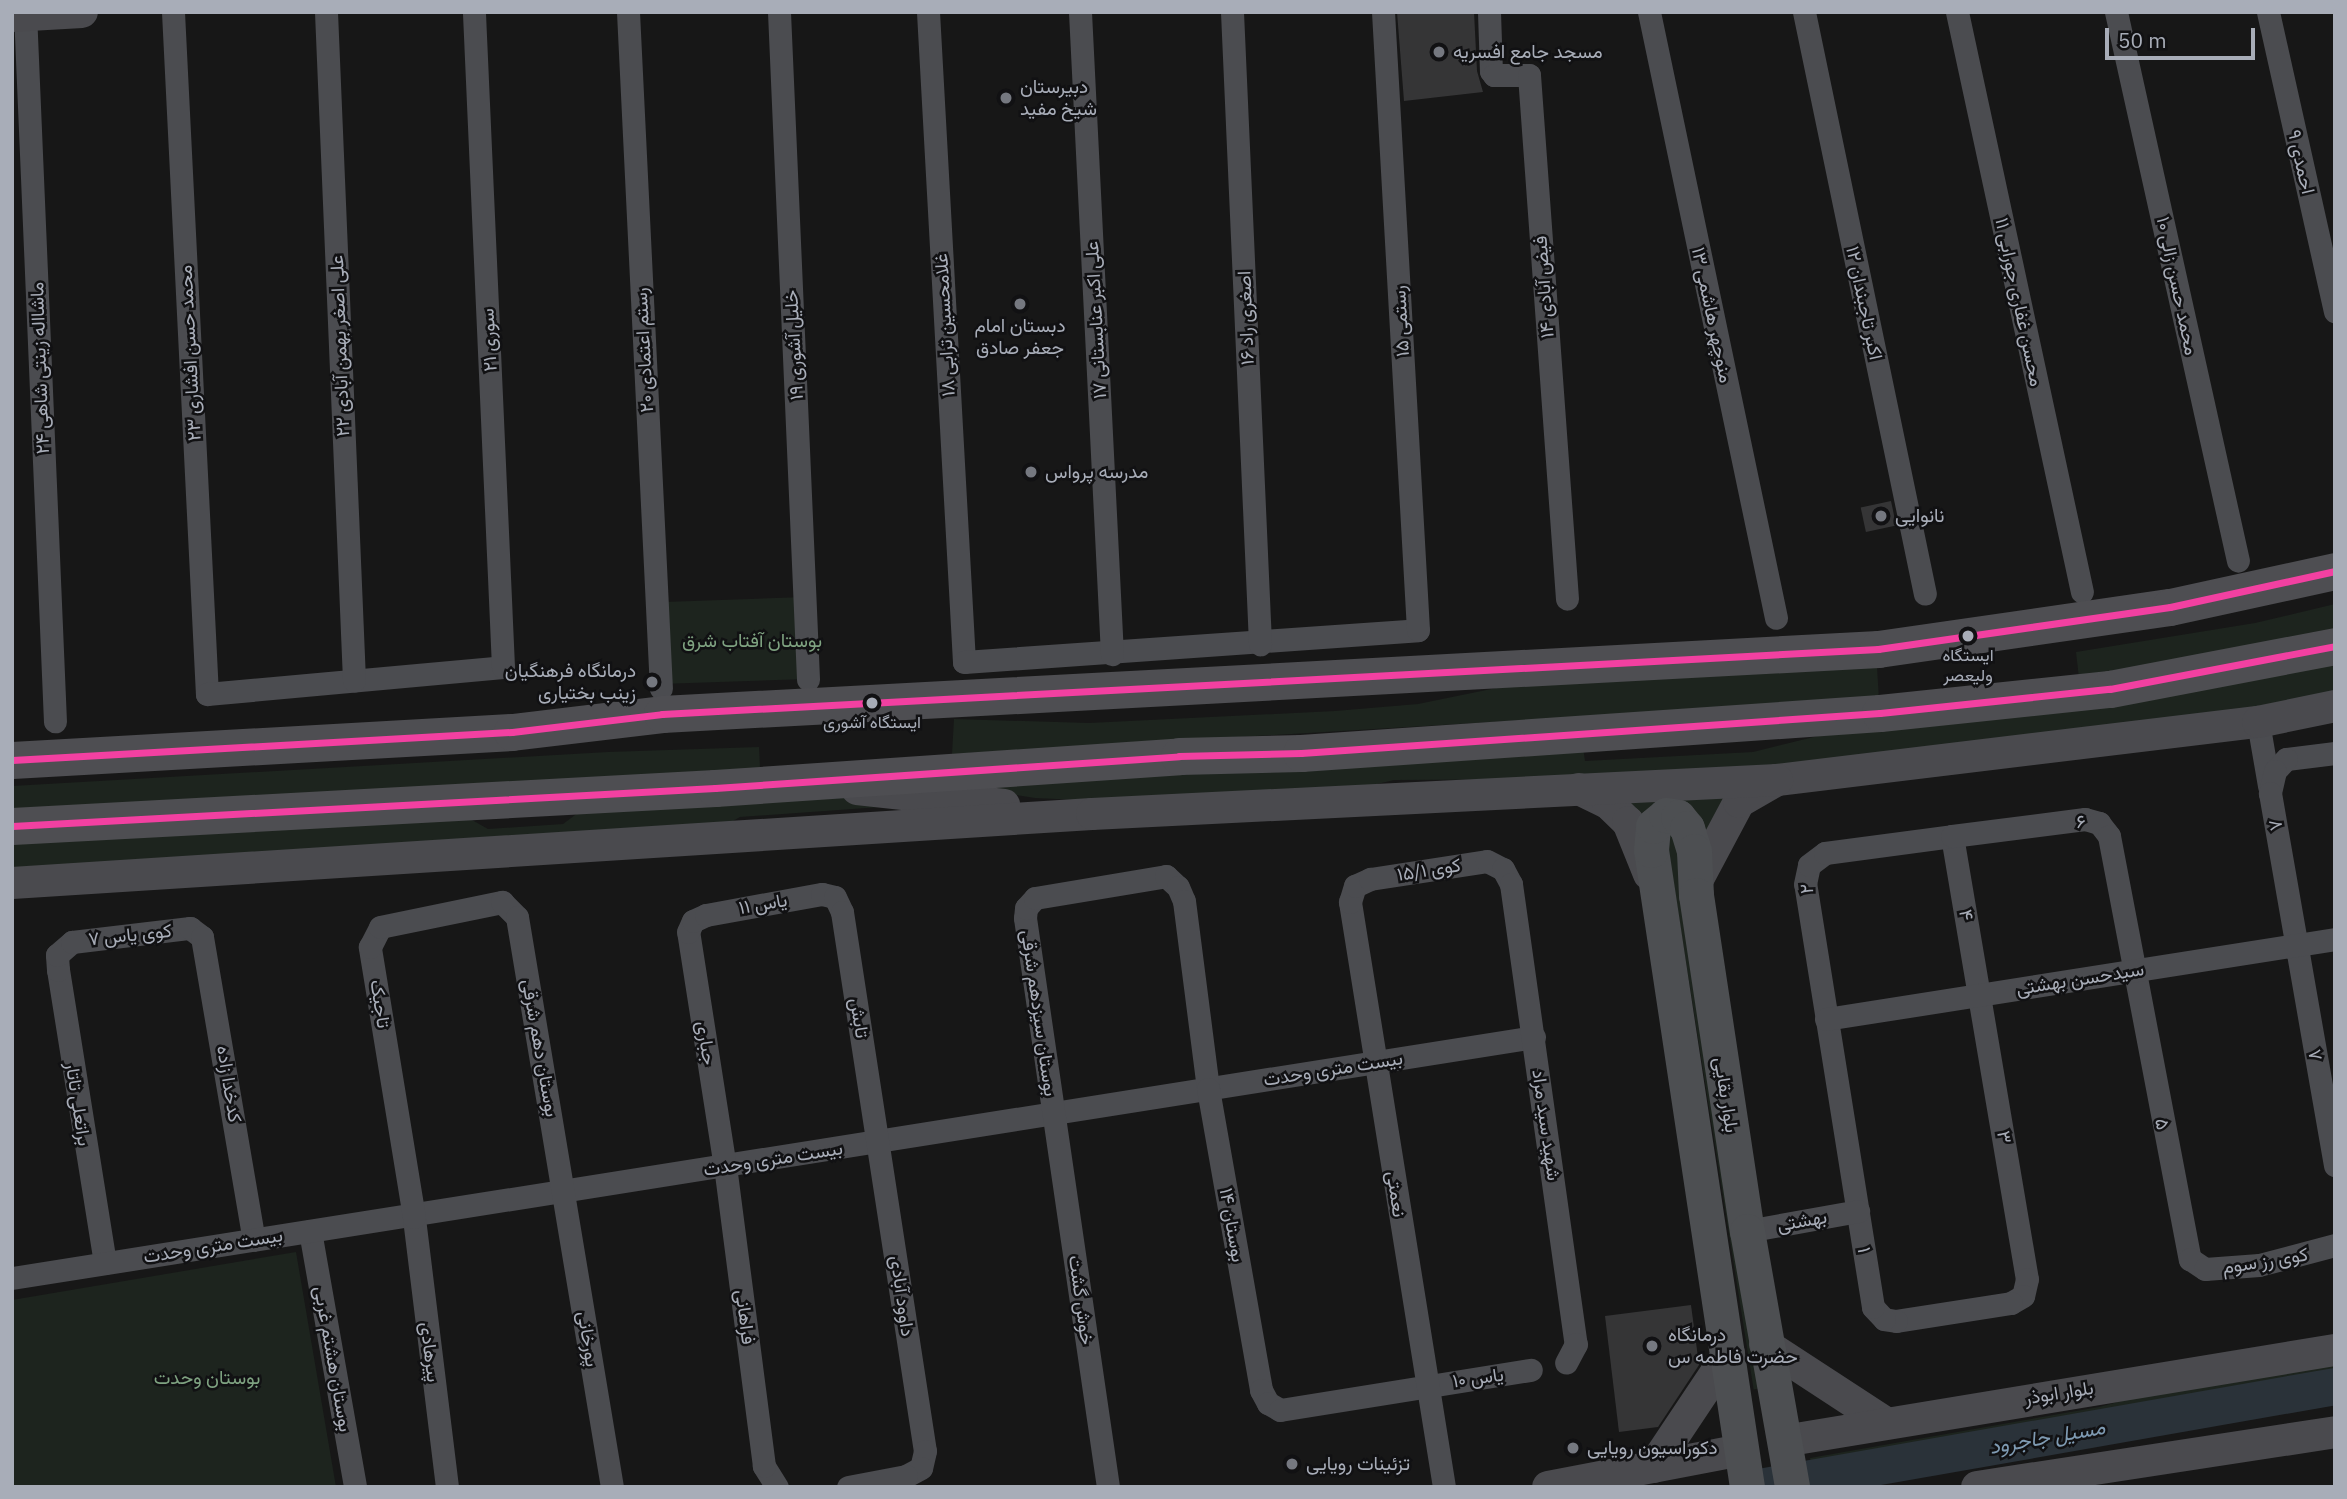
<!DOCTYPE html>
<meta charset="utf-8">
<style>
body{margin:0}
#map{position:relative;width:2347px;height:1499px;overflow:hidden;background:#171717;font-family:"IBM Plex Sans",Vazirmatn,sans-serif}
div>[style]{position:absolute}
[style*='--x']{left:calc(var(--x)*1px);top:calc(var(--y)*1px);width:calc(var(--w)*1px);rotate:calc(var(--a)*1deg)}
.green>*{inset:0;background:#1d241e;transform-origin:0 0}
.river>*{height:37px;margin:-18.5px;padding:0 18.5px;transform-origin:18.5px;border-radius:18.5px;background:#2a3239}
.building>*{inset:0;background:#353536;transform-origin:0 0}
.minor>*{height:23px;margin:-11.5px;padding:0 11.5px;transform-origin:11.5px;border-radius:11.5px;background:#4b4c50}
.secondary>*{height:32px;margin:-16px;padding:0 16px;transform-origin:16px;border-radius:16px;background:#4a4a4e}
.primary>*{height:35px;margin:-17.5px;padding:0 17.5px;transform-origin:17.5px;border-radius:17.5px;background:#4d4f52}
.trunk>*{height:37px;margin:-18.5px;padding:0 18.5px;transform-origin:18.5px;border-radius:18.5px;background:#4e4e52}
.bus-1>*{height:7px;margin:-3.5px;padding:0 3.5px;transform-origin:3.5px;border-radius:3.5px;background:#f240a1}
.dots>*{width:19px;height:19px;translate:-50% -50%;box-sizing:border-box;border:4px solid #111113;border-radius:50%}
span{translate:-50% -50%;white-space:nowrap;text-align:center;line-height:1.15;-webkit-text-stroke:5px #111113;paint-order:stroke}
.bus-label{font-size:17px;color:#a8adb8}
.poi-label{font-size:19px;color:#a8adb8}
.left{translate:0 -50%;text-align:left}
.right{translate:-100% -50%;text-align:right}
.street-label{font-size:19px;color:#a8adb8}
.park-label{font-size:19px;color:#7fa381}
.water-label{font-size:21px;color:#7f9bb3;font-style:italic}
.frame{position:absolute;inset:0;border:14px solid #a8adb8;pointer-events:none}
.scale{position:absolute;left:2105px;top:28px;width:150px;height:32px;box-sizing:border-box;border:4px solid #a8adb8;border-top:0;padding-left:9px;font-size:21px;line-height:24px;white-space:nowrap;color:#a8adb8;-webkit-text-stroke:5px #111113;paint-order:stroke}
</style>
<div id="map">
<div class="green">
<i style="left:805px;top:597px;width:82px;height:148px;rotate:88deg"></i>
<i style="clip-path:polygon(2335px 604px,2335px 631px,2079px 678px,2076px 652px,2255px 623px)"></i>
<i style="clip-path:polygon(2335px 662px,2335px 696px,1884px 761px,1549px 779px,1394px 780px,1339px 793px,1122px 802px,1035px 798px,945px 784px,1583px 747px,1585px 761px,1753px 752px,1826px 734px)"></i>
<i style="clip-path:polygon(1877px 667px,1879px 699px,952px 754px,954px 719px,1089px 723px,1335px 711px,1418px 704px,1506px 686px)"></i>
<i style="clip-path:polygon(759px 747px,760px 768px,12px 812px,12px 786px,608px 752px)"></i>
<i style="clip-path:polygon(854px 789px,964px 801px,740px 817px,715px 831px,12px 870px,12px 841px,465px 816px,488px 829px,563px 824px,583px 809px)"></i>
<i style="clip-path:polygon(1736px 793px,1704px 850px,1644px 821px,1609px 795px)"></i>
<i style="left:1674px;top:829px;width:566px;height:9px;rotate:81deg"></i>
<i style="clip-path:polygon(296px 1252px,336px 1487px,12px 1487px,12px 1300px)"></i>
<i style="clip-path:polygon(2335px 1361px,2335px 1405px,1883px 1482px,1816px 1487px,1810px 1458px,2099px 1407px,2197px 1381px)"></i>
</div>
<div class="river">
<i style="--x:1759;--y:1487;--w:585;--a:-9.95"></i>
</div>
<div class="building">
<i style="clip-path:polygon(1397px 12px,1474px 12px,1477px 71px,1483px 92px,1404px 101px)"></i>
<i style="left:1891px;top:501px;width:25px;height:31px;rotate:78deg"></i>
<i style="clip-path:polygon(1691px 1305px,1699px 1365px,1658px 1427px,1619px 1432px,1605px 1316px)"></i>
</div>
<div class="minor">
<i style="--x:25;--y:12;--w:710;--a:87.58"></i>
<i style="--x:173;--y:12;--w:683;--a:87.15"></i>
<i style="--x:207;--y:694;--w:297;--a:-5.2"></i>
<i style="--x:503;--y:667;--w:656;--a:-92.54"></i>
<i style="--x:326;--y:12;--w:669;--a:87.6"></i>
<i style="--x:628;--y:12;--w:677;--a:87.21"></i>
<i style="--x:779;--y:12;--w:668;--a:87.51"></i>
<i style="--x:928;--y:12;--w:651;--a:86.83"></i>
<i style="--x:964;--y:662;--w:455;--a:-4"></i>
<i style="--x:1418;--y:630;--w:619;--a:-93.24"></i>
<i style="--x:1080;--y:12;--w:643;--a:87.15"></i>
<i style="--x:1232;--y:12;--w:633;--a:87.46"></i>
<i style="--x:1489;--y:12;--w:59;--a:88.1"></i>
<i style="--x:1491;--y:71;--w:5;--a:53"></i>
<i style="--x:1494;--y:75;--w:35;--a:0"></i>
<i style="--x:1529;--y:75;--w:525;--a:85.85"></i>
<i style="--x:1649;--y:12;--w:619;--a:78.16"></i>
<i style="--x:1804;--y:12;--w:594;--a:78.26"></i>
<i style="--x:1957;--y:12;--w:593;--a:77.84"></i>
<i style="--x:2116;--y:12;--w:562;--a:77.47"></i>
<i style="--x:2268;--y:12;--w:307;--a:77.4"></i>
<i style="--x:2258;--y:722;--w:65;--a:80.2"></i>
<i style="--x:2335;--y:753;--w:49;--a:173"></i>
<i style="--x:2286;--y:759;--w:16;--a:133"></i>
<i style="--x:2275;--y:771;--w:23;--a:103"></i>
<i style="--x:2270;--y:793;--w:378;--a:80.1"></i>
<i style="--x:1952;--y:836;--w:449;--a:80.4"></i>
<i style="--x:2027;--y:1279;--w:17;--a:103"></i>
<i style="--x:2023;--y:1296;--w:14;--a:150"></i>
<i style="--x:2011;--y:1303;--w:116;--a:171.1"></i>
<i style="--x:1896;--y:1321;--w:12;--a:-171"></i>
<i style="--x:1884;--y:1319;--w:16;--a:-133"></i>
<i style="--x:1873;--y:1307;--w:428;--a:-99.1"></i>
<i style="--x:1805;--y:884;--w:19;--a:-78"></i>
<i style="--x:1809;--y:865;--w:20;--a:-37"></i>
<i style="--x:1825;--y:853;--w:128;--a:-7.6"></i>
<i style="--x:1952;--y:836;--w:134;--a:-7.3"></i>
<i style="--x:2085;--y:819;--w:15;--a:16"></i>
<i style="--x:2099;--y:823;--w:16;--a:52"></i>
<i style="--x:2109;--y:836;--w:431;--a:79.2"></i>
<i style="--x:2190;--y:1259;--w:18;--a:34"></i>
<i style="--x:2205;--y:1269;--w:54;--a:-4.2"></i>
<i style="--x:2259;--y:1265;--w:79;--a:-14.7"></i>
<i style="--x:1826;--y:1019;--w:515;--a:-8.93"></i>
<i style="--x:310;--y:1231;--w:260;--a:80"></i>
<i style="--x:1747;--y:1231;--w:113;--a:-10.2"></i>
<i style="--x:105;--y:1263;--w:297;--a:-99.1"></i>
<i style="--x:58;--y:970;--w:15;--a:-94"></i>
<i style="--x:57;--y:955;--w:20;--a:-41"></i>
<i style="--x:72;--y:942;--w:119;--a:-6.8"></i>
<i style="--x:190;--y:928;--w:15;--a:37"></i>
<i style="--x:202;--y:937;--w:307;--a:80.3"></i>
<i style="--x:12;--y:1278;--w:1541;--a:-9"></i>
<i style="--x:447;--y:1487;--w:272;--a:-97"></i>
<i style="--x:414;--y:1217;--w:274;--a:-99.3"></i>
<i style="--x:370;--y:947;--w:22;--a:-63"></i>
<i style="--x:380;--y:927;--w:125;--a:-11.6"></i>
<i style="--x:502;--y:902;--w:21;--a:45"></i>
<i style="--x:517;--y:917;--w:578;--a:80.54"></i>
<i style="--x:777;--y:1487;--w:25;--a:-122"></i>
<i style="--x:764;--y:1466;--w:302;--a:-97.4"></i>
<i style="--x:725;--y:1167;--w:238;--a:-98.9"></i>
<i style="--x:688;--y:932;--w:12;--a:-66"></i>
<i style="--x:693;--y:921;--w:14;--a:-25"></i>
<i style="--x:706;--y:915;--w:118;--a:-10.3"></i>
<i style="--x:822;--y:894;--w:13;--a:13"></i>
<i style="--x:835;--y:897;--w:17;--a:65"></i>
<i style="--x:842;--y:912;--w:545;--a:81.25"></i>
<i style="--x:925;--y:1451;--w:17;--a:103"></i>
<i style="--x:921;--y:1468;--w:17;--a:152"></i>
<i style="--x:906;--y:1476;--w:59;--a:169.3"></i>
<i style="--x:1108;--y:1487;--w:575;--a:-98.3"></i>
<i style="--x:1025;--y:918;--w:10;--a:-84"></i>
<i style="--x:1026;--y:908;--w:13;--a:-48"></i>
<i style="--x:1035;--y:898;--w:133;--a:-9.5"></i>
<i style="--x:1166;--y:876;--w:16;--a:43"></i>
<i style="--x:1178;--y:887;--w:15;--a:67"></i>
<i style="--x:1184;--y:901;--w:190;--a:82.7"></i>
<i style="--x:1208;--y:1089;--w:306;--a:80"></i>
<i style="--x:1261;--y:1390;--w:15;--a:62"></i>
<i style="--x:1268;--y:1403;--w:14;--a:30"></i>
<i style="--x:1280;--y:1410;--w:254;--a:-9.1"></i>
<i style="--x:1444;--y:1487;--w:593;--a:-99.13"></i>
<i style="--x:1350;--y:902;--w:17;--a:-73"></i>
<i style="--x:1355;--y:886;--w:17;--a:-25"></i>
<i style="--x:1370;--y:879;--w:118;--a:-8.7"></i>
<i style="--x:1487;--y:861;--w:18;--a:27"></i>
<i style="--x:1503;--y:869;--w:17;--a:62"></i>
<i style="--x:1511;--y:884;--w:465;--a:82"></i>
<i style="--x:1576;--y:1344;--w:21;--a:118"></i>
</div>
<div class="secondary">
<i style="--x:12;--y:16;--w:70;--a:-3.3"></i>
<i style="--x:857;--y:789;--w:148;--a:6.2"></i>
<i style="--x:1579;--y:789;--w:32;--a:26"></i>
<i style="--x:1608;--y:803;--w:28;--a:44"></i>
<i style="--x:1628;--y:822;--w:56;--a:68"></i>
<i style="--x:1698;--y:879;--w:87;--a:-62"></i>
<i style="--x:1739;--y:802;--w:44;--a:-30.1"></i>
<i style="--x:1777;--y:780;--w:484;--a:-6.9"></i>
<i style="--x:2258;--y:722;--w:79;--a:-11.7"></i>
<i style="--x:12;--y:883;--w:1082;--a:-3.66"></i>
<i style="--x:1092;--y:814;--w:686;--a:-2.84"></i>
<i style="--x:1765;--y:1344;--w:142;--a:33.2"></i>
<i style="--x:1784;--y:1441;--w:558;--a:-9.38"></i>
<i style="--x:1653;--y:1467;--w:137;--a:-56.3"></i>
<i style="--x:1548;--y:1487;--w:197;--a:-10.8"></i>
<i style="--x:1977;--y:1487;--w:362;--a:-8.7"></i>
</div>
<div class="primary">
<i style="--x:1747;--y:1487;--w:644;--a:-98.57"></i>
<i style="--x:1651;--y:850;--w:24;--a:-85"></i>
<i style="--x:1653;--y:826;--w:17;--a:-40"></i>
<i style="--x:1666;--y:815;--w:12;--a:9"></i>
<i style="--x:1678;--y:817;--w:14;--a:51"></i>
<i style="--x:1687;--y:828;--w:24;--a:73"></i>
<i style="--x:1694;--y:851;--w:44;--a:87.4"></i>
<i style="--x:1696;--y:895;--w:340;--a:81.4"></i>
<i style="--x:1747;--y:1231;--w:260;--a:80"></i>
</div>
<div class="trunk">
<i style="--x:12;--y:760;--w:501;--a:-3.21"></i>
<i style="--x:512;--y:732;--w:151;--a:-6.8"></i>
<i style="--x:662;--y:714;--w:1218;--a:-3.06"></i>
<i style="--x:1878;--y:649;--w:295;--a:-8.2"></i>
<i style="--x:2170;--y:607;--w:169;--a:-12.3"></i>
<i style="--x:12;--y:826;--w:704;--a:-3.09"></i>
<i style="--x:715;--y:788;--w:465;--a:-3.9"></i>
<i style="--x:1179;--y:756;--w:122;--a:-1.4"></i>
<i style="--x:1301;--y:753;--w:580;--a:-3.95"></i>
<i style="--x:1880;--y:713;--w:231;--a:-6"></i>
<i style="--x:2110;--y:689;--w:229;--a:-10.8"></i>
</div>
<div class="bus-1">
<i style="--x:12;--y:760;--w:501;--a:-3.21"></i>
<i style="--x:512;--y:732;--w:151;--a:-6.8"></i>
<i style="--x:662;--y:714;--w:1218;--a:-3.06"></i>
<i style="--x:1878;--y:649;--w:295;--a:-8.2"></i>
<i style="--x:2170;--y:607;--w:169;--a:-12.3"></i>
<i style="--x:12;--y:826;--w:704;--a:-3.09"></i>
<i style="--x:715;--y:788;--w:465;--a:-3.9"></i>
<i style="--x:1179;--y:756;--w:122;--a:-1.4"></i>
<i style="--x:1301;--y:753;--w:580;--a:-3.95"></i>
<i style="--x:1880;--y:713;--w:231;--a:-6"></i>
<i style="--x:2110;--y:689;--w:229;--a:-10.8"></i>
</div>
<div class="dots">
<i style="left:1439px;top:52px;background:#757880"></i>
<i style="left:1006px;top:98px;background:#757880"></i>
<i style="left:1020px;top:304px;background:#757880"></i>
<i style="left:1031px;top:472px;background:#757880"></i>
<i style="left:1881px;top:516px;background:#757880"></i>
<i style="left:1968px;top:636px;background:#a8adb8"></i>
<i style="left:652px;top:682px;background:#757880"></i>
<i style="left:872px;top:703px;background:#a8adb8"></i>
<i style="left:1652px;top:1346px;background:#757880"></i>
<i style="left:1573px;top:1448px;background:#757880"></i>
<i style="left:1292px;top:1464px;background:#757880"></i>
</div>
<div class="bus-label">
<span style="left:1968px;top:666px">ایستگاه<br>ولیعصر</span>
<span style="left:872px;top:723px">ایستگاه آشوری</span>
</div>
<div class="poi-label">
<span class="left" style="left:1453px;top:52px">مسجد جامع افسریه</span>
<span class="left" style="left:1020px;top:98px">دبیرستان<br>شیخ مفید</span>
<span style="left:1020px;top:337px">دبستان امام<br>جعفر صادق</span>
<span class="left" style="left:1045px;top:472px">مدرسه پرواس</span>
<span class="left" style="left:1895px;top:516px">نانوایی</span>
<span class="right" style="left:636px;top:682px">درمانگاه فرهنگیان<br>زینب بختیاری</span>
<span class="left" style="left:1668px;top:1346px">درمانگاه<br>حضرت فاطمه س</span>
<span class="left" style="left:1587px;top:1448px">دکوراسیون رویایی</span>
<span class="left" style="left:1306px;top:1464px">تزئینات رویایی</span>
</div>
<div class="street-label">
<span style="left:2301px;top:162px;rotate:77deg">احمدی ۹</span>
<span style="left:2177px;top:286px;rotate:78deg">محمد حسن زالی ۱۰</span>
<span style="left:1544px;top:287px;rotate:-94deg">فیض آبادی ۱۴</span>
<span style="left:2019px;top:302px;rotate:78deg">محسن غفاری جورابی ۱۱</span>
<span style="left:1864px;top:303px;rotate:78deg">اکبر تاجبندان ۱۲</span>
<span style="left:1712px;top:315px;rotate:78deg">منوچهر هاشمی ۱۳</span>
<span style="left:1246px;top:318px;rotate:-92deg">اصغری راد ۱۶</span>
<span style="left:1096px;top:320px;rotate:-93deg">علی اکبر عنابستانی ۱۷</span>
<span style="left:1401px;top:321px;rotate:-93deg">رستمی ۱۵</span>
<span style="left:945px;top:325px;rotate:-93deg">غلامحسین ترابی ۱۸</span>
<span style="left:489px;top:340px;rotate:-93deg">سوری ۲۱</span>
<span style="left:794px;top:345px;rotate:-93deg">خلیل آشوری ۱۹</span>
<span style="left:340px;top:346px;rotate:-92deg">علی اصغر بهمن آبادی ۲۲</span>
<span style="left:644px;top:350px;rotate:-93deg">رستم اعتمادی ۲۰</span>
<span style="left:190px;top:353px;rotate:-93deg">محمد حسن افشاری ۲۳</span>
<span style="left:40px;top:368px;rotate:-92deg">ماشااله زینتی شاهی ۲۴</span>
<span style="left:2081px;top:822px;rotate:1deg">۶</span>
<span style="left:2276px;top:825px;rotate:80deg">۸</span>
<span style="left:1429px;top:870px;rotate:-9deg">کوی ۱۵/۱</span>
<span style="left:1807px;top:889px;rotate:-92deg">۲</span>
<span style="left:763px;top:904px;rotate:-10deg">یاس ۱۱</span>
<span style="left:1966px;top:915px;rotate:80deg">۴</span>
<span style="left:130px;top:935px;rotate:-6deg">کوی یاس ۷</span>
<span style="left:2080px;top:979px;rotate:-9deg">سیدحسن بهشتی</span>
<span style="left:380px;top:1004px;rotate:81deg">تاجیک</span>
<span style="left:1039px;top:1013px;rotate:82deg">بوستان سیزدهم شرقی</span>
<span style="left:859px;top:1018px;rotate:81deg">تابش</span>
<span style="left:706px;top:1043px;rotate:81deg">جباری</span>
<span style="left:540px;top:1048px;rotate:80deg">بوستان دهم شرقی</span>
<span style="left:2315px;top:1055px;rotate:80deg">۷</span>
<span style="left:1333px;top:1069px;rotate:-9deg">بیست متری وحدت</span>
<span style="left:229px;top:1084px;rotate:81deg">کدخدا زاده</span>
<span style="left:1726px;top:1095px;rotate:81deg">بلوار بقایی</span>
<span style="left:78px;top:1104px;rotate:81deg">براتعلی تاتار</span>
<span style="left:2162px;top:1124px;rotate:79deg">۵</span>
<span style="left:1546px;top:1125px;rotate:82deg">شهید سید مراد</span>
<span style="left:2004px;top:1137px;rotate:81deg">۳</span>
<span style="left:773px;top:1159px;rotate:-9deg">بیست متری وحدت</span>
<span style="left:1396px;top:1194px;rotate:82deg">نعمتی</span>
<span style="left:1802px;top:1221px;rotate:-10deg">بهشتی</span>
<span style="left:1232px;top:1225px;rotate:80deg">بوستان ۱۴</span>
<span style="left:213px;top:1246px;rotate:-9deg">بیست متری وحدت</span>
<span style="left:1864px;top:1250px;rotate:81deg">۱</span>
<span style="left:2265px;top:1261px;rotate:-9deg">کوی رز سوم</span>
<span style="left:902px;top:1296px;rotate:82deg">داوود آبادی</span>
<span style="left:1081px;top:1300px;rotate:82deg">خوش گشت</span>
<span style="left:745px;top:1317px;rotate:83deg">فراهانی</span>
<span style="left:588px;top:1339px;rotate:81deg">پورخانی</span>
<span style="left:430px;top:1352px;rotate:83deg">پیرهادی</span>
<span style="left:333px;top:1359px;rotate:80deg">بوستان هشتم غربی</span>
<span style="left:1478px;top:1378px;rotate:-8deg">یاس ۱۰</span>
<span style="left:2059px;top:1393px;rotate:-9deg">بلوار ابوذر</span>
</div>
<div class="park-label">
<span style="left:752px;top:641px">بوستان آفتاب شرق</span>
<span style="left:207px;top:1378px">بوستان وحدت</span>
</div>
<div class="water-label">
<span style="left:2047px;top:1436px;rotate:-10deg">مسیل جاجرود</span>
</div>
<div class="frame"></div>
<div class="scale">50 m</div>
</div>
